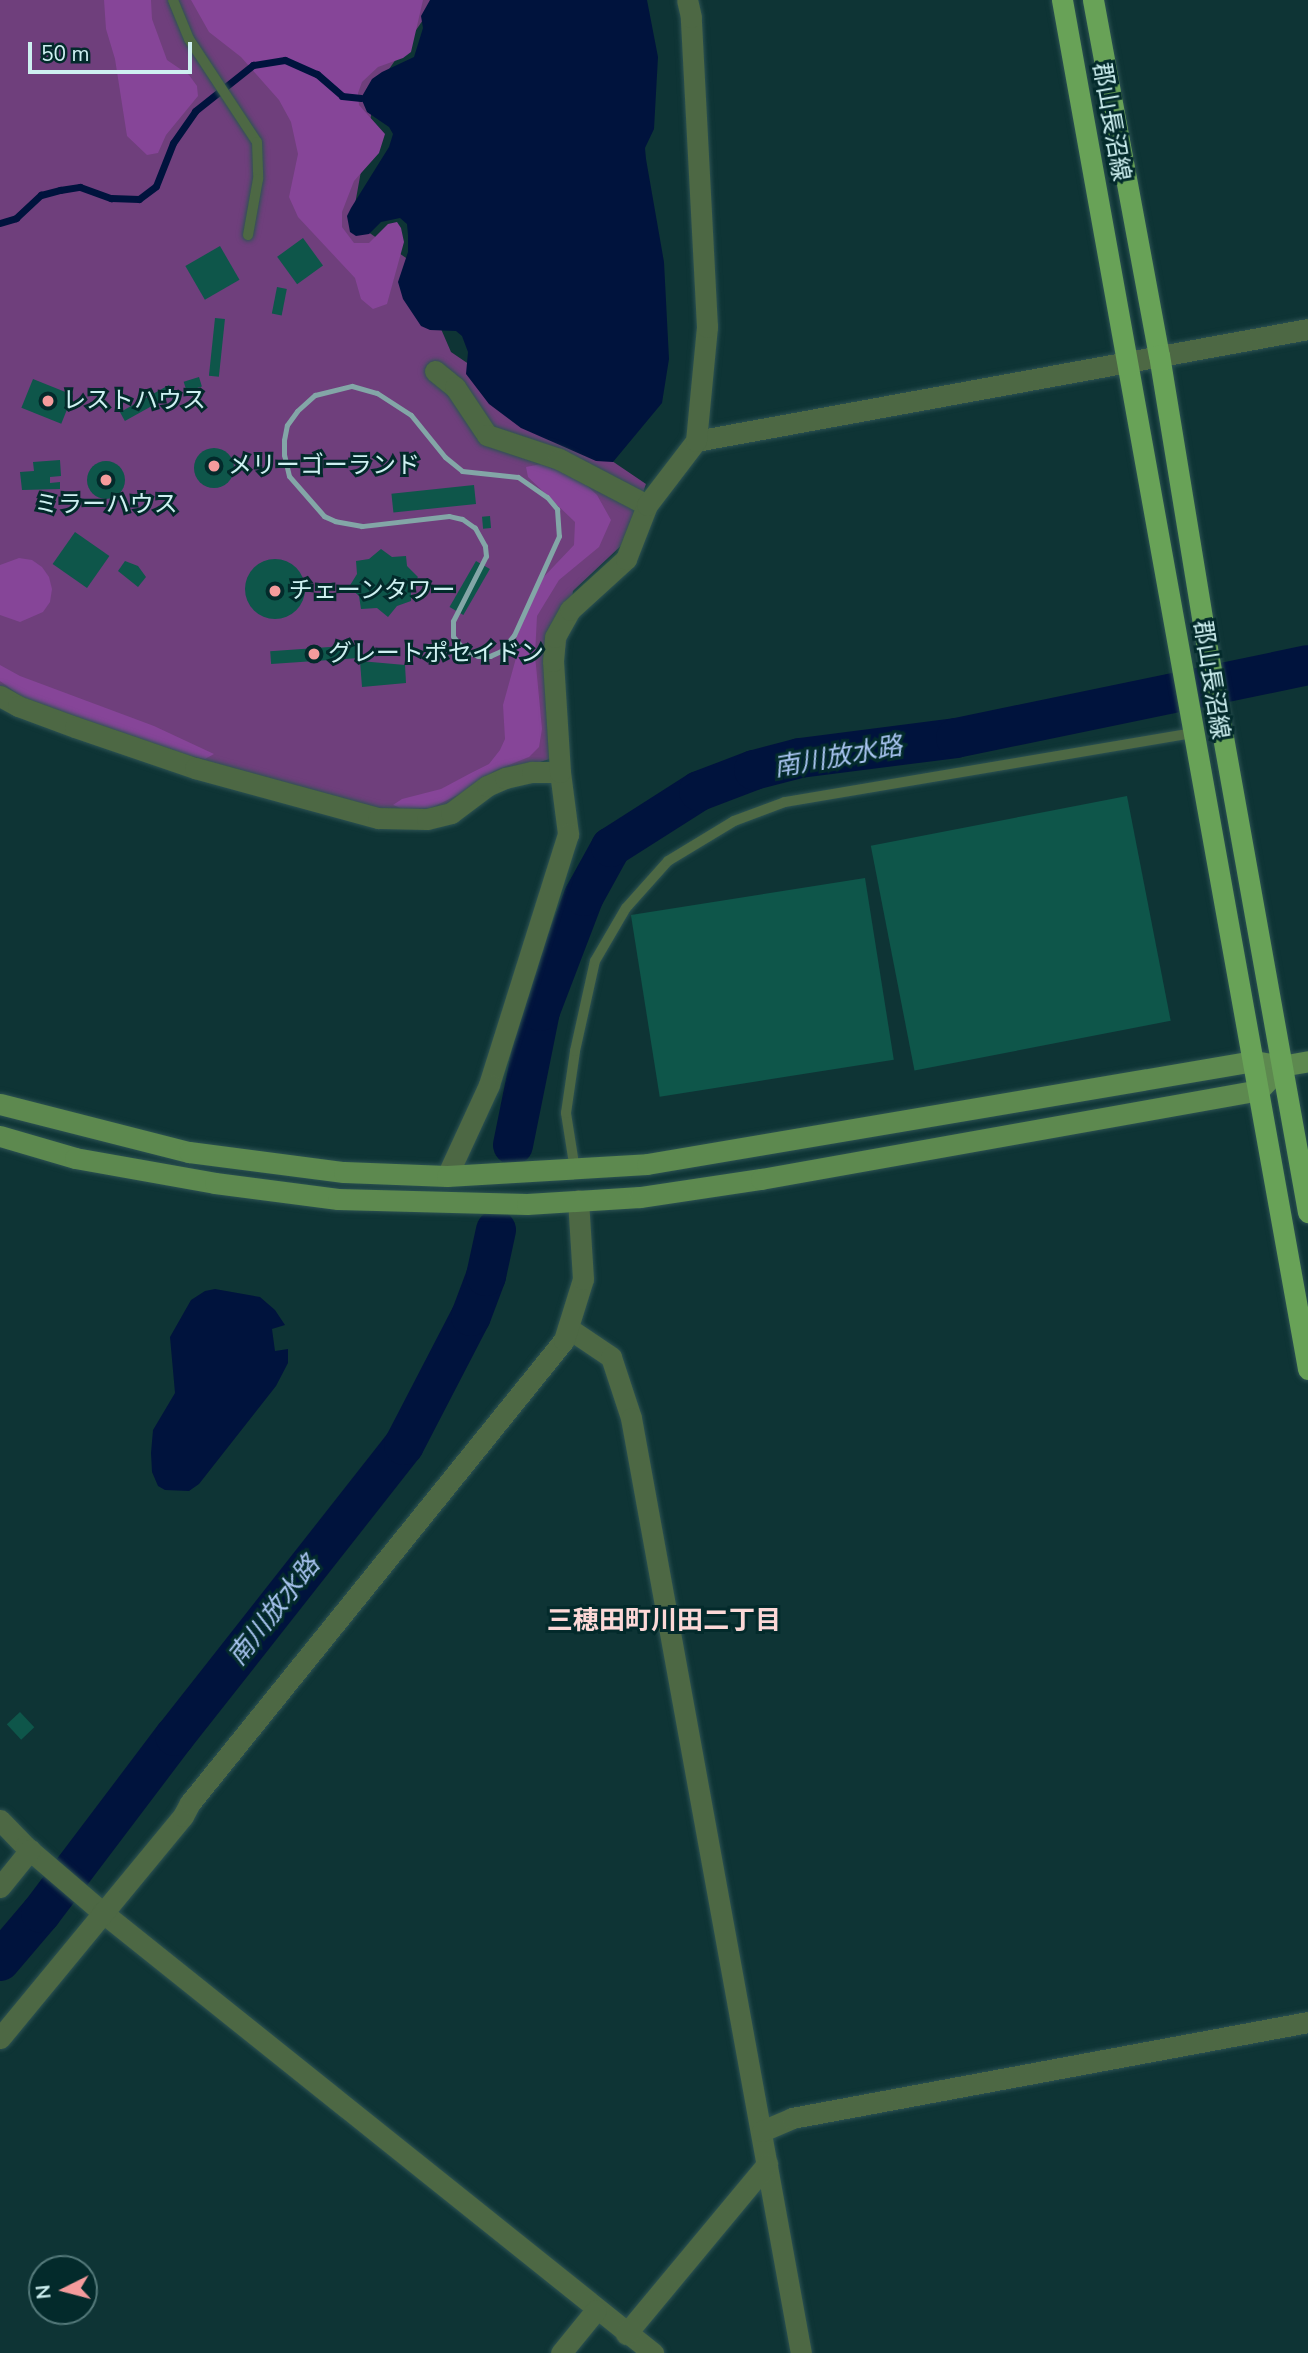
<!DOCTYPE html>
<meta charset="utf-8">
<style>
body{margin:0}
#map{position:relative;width:1308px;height:2353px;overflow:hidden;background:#0e3435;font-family:"Nunito Sans","Noto Sans JP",sans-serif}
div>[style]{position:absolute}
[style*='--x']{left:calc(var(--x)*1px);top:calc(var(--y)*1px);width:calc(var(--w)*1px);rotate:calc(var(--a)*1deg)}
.green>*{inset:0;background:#6f3f7c}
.forest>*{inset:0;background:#864598}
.water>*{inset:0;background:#00133d}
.stream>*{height:7px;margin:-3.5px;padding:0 3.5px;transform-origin:3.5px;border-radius:3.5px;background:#00133d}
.river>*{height:40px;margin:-20px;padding:0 20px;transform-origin:20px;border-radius:20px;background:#00133d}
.building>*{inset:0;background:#0e564a;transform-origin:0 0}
.round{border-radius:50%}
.roads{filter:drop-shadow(0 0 2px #2d5253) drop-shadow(0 0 2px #2d5253)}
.lane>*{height:10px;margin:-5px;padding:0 5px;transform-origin:5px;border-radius:5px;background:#4d6844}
.street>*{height:21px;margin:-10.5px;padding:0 10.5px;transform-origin:10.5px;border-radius:10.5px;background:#4d6844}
.secondary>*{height:21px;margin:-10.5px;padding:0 10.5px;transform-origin:10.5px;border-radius:10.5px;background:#5d894f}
.primary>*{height:21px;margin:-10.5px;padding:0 10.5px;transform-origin:10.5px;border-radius:10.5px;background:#68a257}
.rail>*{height:5px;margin:-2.5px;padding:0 2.5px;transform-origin:2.5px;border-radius:2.5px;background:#83a6a7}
.dots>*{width:19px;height:19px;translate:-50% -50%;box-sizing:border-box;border:4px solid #032a2b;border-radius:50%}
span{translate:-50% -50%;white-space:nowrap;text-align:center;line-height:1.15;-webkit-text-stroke:6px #032a2b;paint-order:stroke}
.street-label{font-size:24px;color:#cef0f1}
.poi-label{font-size:24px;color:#cef0f1}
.left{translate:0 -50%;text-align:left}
.water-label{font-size:26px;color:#a9c5f1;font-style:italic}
.neighbourhood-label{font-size:26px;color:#fcd8d7;font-weight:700}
.north{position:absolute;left:28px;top:2255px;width:70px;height:70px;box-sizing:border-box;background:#032a2b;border:2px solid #54797a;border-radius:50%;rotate:264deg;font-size:19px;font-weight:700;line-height:28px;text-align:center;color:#cef0f1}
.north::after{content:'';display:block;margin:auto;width:24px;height:32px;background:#f59b9c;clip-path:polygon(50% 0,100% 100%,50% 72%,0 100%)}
.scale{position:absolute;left:28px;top:42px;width:164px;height:32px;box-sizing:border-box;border:4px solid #cef0f1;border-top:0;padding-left:9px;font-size:21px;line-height:24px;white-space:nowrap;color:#cef0f1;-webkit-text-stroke:5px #032a2b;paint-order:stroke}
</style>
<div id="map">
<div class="green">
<i style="clip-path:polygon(0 0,440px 0,434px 4px,376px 88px,352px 221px,412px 262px,451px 352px,646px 484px,625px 542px,573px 591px,550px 759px,496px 775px,445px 809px,373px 813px,208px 767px,0 689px)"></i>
</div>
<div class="forest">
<i style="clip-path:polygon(104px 0,151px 0,152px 19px,167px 60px,189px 75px,197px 86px,198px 96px,166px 135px,158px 153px,147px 155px,127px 136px,115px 59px,106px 29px)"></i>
<i style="clip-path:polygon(191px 0,423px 0,411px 52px,403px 58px,378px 67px,362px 82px,358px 93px,359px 105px,385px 134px,379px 153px,354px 181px,342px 212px,342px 227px,354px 243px,369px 243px,388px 224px,397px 222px,401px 228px,404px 242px,387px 304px,373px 309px,361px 299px,355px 278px,298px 217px,289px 197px,298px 154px,291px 122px,279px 100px,241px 57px,209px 32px)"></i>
<i style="clip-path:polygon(551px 462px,573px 472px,597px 495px,611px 520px,599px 547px,559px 580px,537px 616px,535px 655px,542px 729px,539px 747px,529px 757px,494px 771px,464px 792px,431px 808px,403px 809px,393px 805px,402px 799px,441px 789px,471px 773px,489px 764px,500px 750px,505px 739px,503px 705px,516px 658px,517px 632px,533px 599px,536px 585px,574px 545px,575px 522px,528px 477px,526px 467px)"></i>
<i style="clip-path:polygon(19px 558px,32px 560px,42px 567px,49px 577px,52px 589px,50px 602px,43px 612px,20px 622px,0 615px,0 565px)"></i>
<i style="clip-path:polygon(0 665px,20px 676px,154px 726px,214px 754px,205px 759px,160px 749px,22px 697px,0 681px)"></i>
</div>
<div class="water">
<i style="clip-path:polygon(430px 0,647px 0,658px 57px,654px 129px,645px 148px,646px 159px,664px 262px,669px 359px,662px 403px,613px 462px,596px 461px,521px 428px,489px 404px,466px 374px,468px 352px,462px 336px,456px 331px,430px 330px,421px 326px,403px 299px,398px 282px,408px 252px,408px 235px,407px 224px,400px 218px,381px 222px,369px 234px,356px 236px,350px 232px,347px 216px,351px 208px,389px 147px,393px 134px,389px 127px,367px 112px,361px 98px,372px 79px,382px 72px,414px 57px,423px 28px,421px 16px)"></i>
<i style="clip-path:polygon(215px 1289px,260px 1297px,275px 1310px,285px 1325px,272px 1329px,275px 1351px,288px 1349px,288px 1363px,276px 1386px,199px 1484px,189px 1491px,165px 1490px,158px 1486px,152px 1472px,151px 1453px,153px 1430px,175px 1393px,170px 1337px,191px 1300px,205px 1291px)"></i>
</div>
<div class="stream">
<i style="--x:0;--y:223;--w:17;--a:-17"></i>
<i style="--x:16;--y:218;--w:34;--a:-43"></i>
<i style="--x:41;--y:195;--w:20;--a:-15"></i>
<i style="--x:60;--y:190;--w:20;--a:-9"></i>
<i style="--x:80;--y:187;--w:33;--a:20"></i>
<i style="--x:111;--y:198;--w:28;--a:2"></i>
<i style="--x:139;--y:199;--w:21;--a:-37"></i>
<i style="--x:156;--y:186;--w:46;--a:-68.4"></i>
<i style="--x:173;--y:143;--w:39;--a:-55"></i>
<i style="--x:195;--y:111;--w:74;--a:-38.4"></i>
<i style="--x:253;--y:65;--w:32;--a:-9"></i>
<i style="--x:285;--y:60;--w:35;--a:24"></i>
<i style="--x:317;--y:74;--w:33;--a:41"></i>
<i style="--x:342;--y:96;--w:19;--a:6"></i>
</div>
<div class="river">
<i style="--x:513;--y:1145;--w:137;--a:-78.6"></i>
<i style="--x:540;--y:1011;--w:123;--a:-69.1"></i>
<i style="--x:584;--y:896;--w:56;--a:-61.1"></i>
<i style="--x:611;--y:847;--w:104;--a:-32.5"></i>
<i style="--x:699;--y:791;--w:59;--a:-20.9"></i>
<i style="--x:754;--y:770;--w:48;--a:-14.6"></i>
<i style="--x:800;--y:758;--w:157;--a:-7.3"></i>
<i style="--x:956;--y:738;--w:359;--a:-11.7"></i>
<i style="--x:0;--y:1961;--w:63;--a:-49.5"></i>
<i style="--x:41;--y:1913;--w:222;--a:-52.9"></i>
<i style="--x:175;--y:1736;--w:370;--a:-51.8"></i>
<i style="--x:404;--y:1445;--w:145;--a:-62.6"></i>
<i style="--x:471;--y:1316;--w:43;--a:-69.4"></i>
<i style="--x:486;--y:1276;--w:47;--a:-77.7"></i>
</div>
<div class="building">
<i style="left:303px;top:238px;width:34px;height:32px;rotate:54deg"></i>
<i style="left:220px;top:246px;width:39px;height:40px;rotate:60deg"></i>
<i style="left:277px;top:287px;width:10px;height:27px;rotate:11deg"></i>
<i style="left:215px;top:318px;width:10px;height:58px;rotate:6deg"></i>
<i style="left:199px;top:377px;width:10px;height:16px;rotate:73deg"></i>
<i style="left:33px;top:379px;width:43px;height:31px;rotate:22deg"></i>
<i style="left:169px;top:385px;width:10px;height:56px;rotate:61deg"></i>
<i class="round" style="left:194px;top:448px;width:40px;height:40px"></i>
<i style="clip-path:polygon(60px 460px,61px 476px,50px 477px,50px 483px,60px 482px,60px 489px,22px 490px,20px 472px,34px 471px,33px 462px)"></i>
<i class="round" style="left:87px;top:461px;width:38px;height:38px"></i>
<i style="left:474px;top:485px;width:19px;height:83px;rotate:84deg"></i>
<i style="left:490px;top:516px;width:12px;height:8px;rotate:85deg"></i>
<i style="left:75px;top:532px;width:42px;height:39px;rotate:35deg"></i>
<i style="clip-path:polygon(381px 549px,392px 557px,406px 556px,407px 566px,418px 577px,411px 588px,411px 601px,397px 606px,388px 617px,377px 608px,361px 609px,359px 596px,349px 587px,357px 574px,356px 561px,369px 559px)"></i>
<i class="round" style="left:245px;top:559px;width:60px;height:60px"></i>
<i style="clip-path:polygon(125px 561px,138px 566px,146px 577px,138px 587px,118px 571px)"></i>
<i style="left:476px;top:561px;width:16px;height:53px;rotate:30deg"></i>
<i style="left:358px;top:645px;width:13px;height:88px;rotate:86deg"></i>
<i style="clip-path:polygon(360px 661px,405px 665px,406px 683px,362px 687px)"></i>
<i style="left:1127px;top:796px;width:229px;height:261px;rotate:79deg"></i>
<i style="left:865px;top:878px;width:184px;height:237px;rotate:81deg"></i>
<i style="left:20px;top:1712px;width:21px;height:18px;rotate:47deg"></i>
</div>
<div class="roads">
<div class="lane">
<i style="--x:173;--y:0;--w:42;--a:67.7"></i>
<i style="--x:189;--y:39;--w:123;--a:56.6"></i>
<i style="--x:257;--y:142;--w:37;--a:88"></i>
<i style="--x:258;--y:179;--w:57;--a:100.1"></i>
<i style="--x:575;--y:1170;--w:58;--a:-99"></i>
<i style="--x:566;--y:1113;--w:63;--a:-81.7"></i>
<i style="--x:575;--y:1051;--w:92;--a:-77.5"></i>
<i style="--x:595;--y:961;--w:61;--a:-59.7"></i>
<i style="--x:626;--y:908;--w:63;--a:-48.2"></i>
<i style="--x:668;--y:861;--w:77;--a:-31.2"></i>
<i style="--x:734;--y:821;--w:54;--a:-20.4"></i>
<i style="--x:785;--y:802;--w:414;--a:-9.6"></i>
</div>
<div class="street">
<i style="--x:435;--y:371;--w:26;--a:39"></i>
<i style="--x:455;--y:387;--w:58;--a:56.3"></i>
<i style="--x:487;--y:435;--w:76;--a:18.4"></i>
<i style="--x:559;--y:459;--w:99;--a:27.6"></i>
<i style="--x:696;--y:441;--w:622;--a:-10.37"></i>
<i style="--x:0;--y:696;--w:21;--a:29"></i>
<i style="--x:18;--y:706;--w:61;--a:20.2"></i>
<i style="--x:75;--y:727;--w:127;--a:18.9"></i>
<i style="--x:195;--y:768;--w:190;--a:15.3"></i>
<i style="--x:378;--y:818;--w:49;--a:1.2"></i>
<i style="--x:427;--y:819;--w:25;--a:-14"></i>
<i style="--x:451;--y:813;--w:45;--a:-36.9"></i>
<i style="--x:487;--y:786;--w:20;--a:-24"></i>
<i style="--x:505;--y:778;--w:28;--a:-13"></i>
<i style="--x:532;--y:772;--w:28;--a:0"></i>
<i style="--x:560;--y:772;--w:63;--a:82.6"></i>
<i style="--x:568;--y:834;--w:263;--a:107.5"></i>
<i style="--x:489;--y:1085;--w:100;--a:114.8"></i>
<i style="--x:560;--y:772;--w:111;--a:-93.6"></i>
<i style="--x:553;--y:661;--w:24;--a:-85"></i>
<i style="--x:555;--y:637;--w:31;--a:-61"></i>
<i style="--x:570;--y:610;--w:76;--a:-42.3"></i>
<i style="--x:626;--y:559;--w:58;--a:-68.7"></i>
<i style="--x:647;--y:505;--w:81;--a:-52.6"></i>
<i style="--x:696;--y:441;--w:115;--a:-84.5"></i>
<i style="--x:707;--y:327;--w:310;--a:-93"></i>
<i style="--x:691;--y:17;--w:17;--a:-103"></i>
<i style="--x:568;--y:1328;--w:52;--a:34"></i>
<i style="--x:611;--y:1357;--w:64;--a:71.8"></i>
<i style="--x:631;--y:1418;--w:950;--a:79.7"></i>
<i style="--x:0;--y:1820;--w:36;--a:46"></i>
<i style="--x:25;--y:1846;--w:101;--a:40.6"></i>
<i style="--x:102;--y:1912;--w:706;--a:38.67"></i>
<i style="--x:0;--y:1887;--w:48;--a:-51"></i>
<i style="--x:0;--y:2038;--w:288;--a:-50.5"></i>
<i style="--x:183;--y:1816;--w:15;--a:-62"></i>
<i style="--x:190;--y:1803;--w:595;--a:-51.07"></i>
<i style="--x:564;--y:1340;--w:64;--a:-72.7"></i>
<i style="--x:583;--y:1279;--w:79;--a:-93.6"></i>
<i style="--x:762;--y:2131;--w:33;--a:-23"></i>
<i style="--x:792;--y:2118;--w:525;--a:-10.54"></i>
<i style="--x:626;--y:2334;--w:221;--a:-50.3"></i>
<i style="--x:561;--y:2353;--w:55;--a:-50.9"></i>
</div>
<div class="secondary">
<i style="--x:0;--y:1104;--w:195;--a:14.3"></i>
<i style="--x:189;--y:1152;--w:156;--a:7.4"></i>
<i style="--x:344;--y:1172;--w:103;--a:2.2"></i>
<i style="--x:447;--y:1176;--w:200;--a:-3.4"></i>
<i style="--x:647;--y:1164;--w:616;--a:-9.63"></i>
<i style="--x:1254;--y:1061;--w:27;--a:10"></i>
<i style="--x:1281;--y:1066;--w:27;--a:-10"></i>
<i style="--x:0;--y:1136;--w:78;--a:16.3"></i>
<i style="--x:75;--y:1158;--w:142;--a:10.1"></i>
<i style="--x:215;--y:1183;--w:124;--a:7.4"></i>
<i style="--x:338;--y:1199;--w:189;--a:1.5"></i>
<i style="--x:527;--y:1204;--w:113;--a:-3.5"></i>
<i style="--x:640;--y:1197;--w:122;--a:-8.5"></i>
<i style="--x:761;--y:1179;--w:506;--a:-10.13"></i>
<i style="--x:1259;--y:1090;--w:16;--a:-47"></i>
</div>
<div class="primary">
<i style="--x:1062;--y:0;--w:1391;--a:79.81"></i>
<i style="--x:1093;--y:0;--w:361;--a:79.5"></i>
<i style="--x:1159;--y:355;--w:302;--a:80.7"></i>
<i style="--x:1208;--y:653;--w:568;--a:79.86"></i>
</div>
</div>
<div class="rail">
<i style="--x:352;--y:386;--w:26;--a:16"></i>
<i style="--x:377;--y:393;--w:40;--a:32.9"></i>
<i style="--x:411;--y:415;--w:54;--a:51"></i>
<i style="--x:445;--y:457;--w:22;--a:39"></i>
<i style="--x:462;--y:471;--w:56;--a:6.1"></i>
<i style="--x:518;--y:477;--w:35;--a:35"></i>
<i style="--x:547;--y:497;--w:16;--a:50"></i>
<i style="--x:557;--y:509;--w:27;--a:86"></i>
<i style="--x:559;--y:536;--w:109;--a:114.4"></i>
<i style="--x:514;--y:635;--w:21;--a:129"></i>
<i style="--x:501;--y:651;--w:12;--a:156"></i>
<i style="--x:490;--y:656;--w:12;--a:180"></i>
<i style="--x:478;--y:656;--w:14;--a:-159"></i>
<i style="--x:465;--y:651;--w:19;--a:-129"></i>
<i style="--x:453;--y:636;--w:15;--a:-90"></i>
<i style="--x:453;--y:621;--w:73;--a:-63.1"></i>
<i style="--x:486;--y:556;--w:10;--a:-96"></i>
<i style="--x:485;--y:546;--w:21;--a:-119"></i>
<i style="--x:475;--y:528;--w:16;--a:-145"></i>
<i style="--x:462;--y:519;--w:13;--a:-167"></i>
<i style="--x:449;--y:516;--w:88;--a:173.4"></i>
<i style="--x:362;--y:526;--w:27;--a:-170"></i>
<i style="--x:335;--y:521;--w:12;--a:-156"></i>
<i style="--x:324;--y:516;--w:53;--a:-131.2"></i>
<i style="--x:289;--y:476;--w:22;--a:-103"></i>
<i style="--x:284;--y:455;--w:15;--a:-90"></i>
<i style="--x:284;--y:440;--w:15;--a:-79"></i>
<i style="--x:287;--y:425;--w:17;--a:-54"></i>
<i style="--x:297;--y:411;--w:24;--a:-42"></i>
<i style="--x:315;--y:395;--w:38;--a:-14"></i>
</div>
<div class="dots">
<i style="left:48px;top:401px;background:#f59b9c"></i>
<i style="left:214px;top:466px;background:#f59b9c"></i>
<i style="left:106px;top:480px;background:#f59b9c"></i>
<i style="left:275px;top:591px;background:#f59b9c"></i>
<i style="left:314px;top:654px;background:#f59b9c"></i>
</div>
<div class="street-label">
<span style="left:1111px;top:122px;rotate:80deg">郡山長沼線</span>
<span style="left:1211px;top:680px;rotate:81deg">郡山長沼線</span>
</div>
<div class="poi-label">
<span class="left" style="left:62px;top:401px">レストハウス</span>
<span class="left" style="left:228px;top:466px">メリーゴーランド</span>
<span style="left:106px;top:505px">ミラーハウス</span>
<span class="left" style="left:289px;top:591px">チェーンタワー</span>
<span class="left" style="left:328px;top:654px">グレートポセイドン</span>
</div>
<div class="water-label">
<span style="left:838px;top:757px;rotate:-10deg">南川放水路</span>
<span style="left:274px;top:1611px;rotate:-52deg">南川放水路</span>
</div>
<div class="neighbourhood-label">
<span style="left:664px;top:1621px">三穂田町川田二丁目</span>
</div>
<div class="north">N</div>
<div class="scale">50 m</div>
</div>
